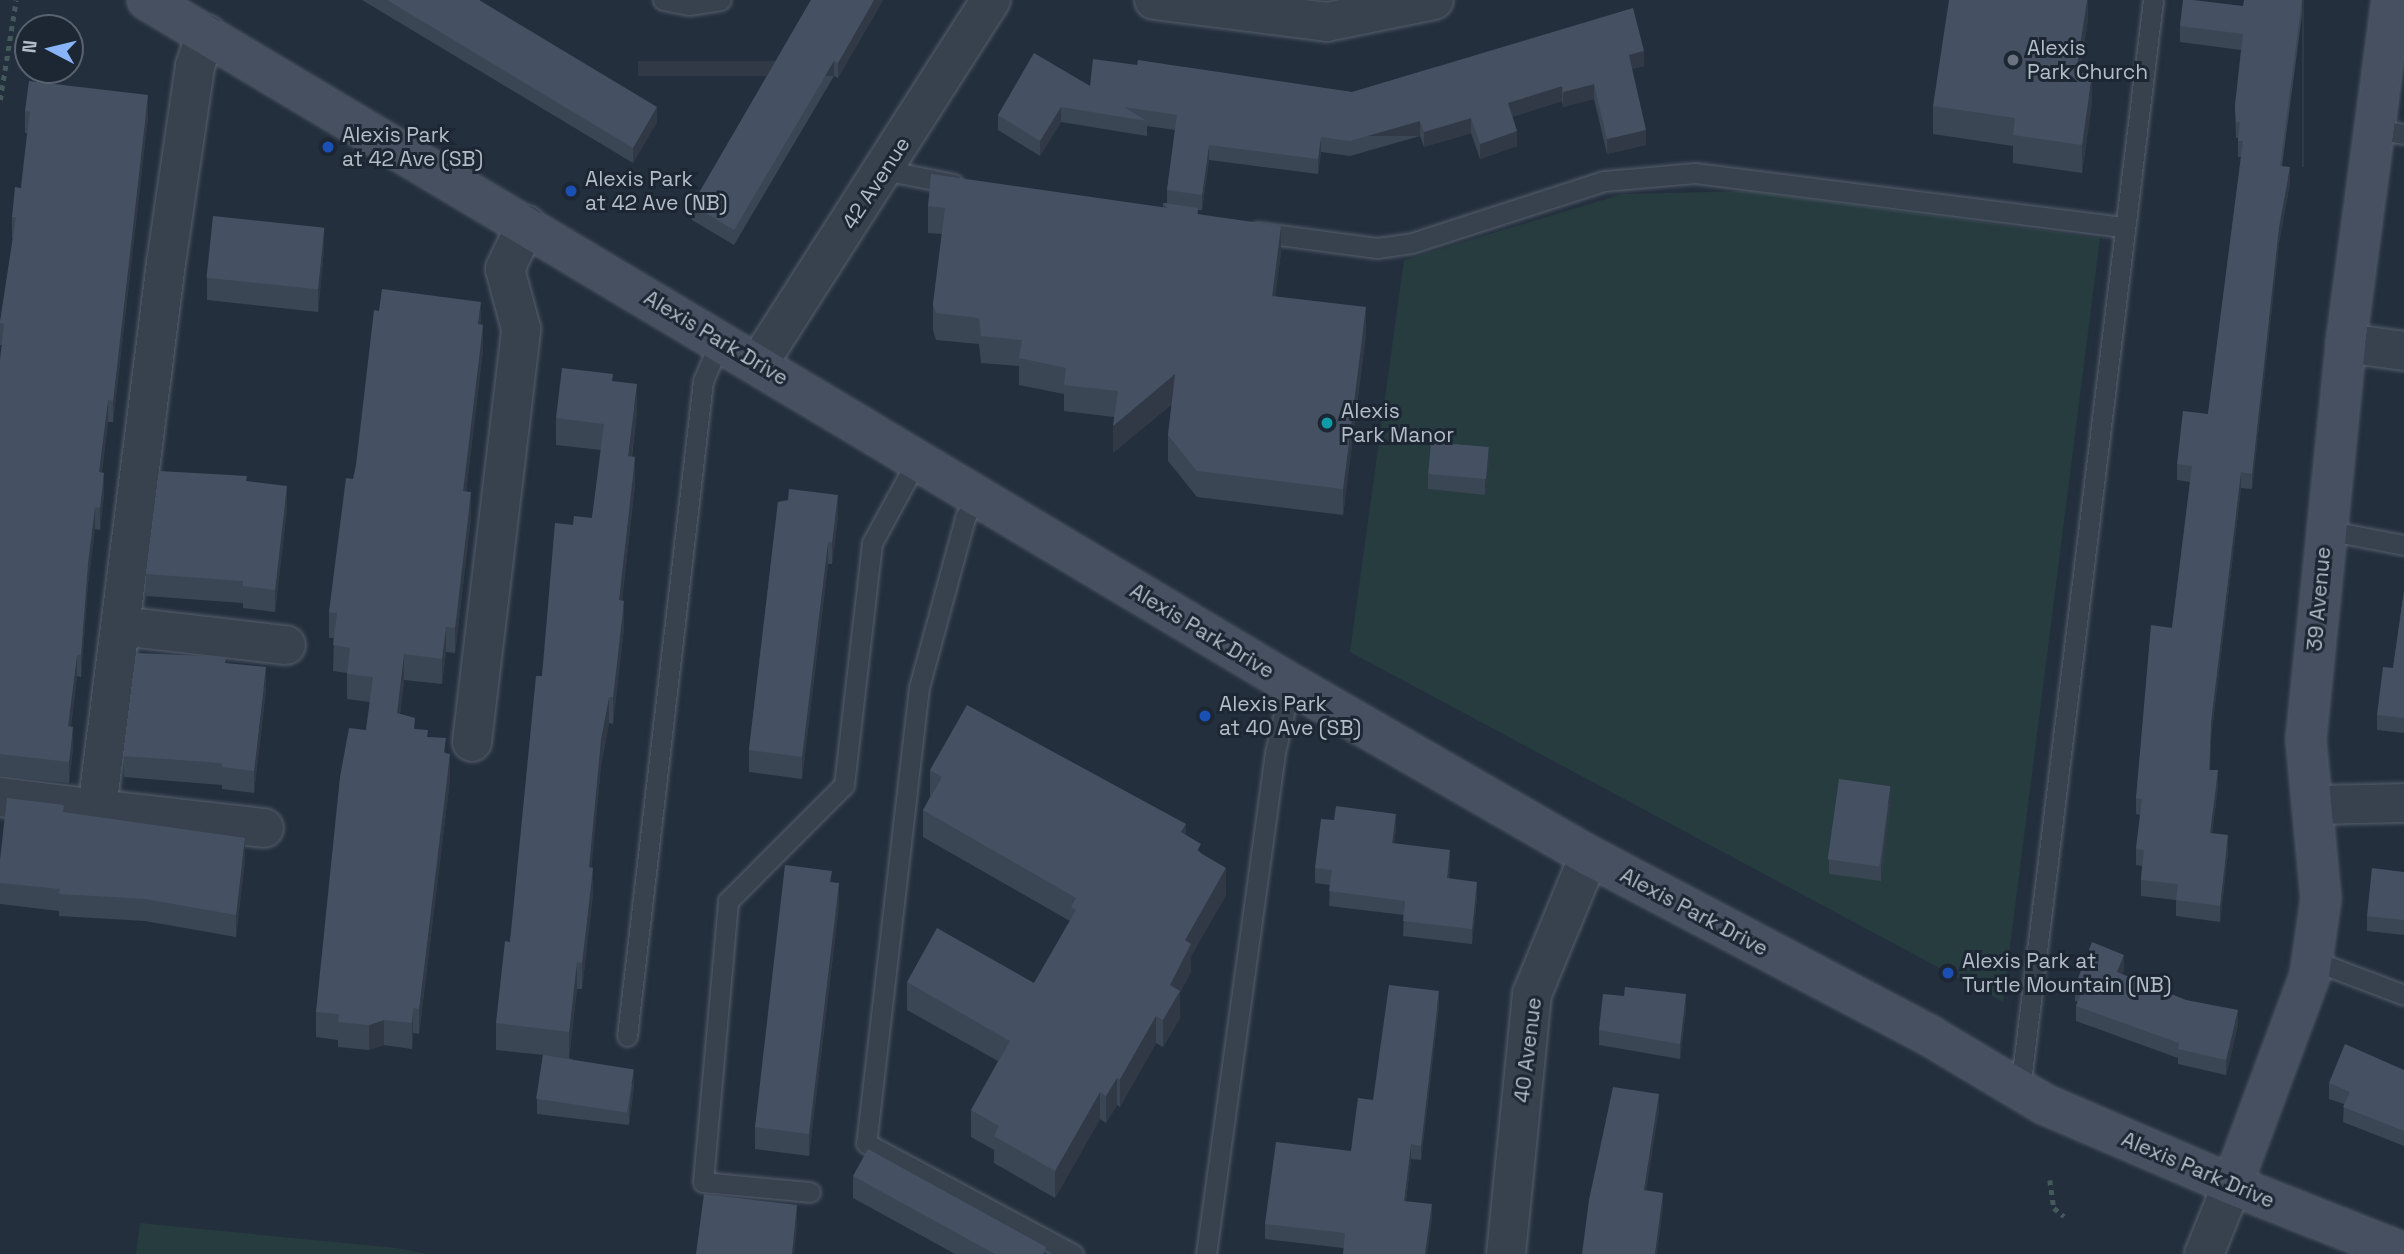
<!DOCTYPE html>
<style>
body{margin:0}
#map{position:relative;width:2404px;height:1254px;overflow:hidden;background:#242f3e;font-family:"Space Grotesk",sans-serif}
div>[style]{position:absolute}
[style*='--x']{left:calc(var(--x)*1px);top:calc(var(--y)*1px);width:calc(var(--w)*1px);rotate:calc(var(--a)*1deg)}
.green>*{inset:0;background:#263c3f}
.path>*{height:4.5px;margin-top:-2.25px;transform-origin:0;background:repeating-linear-gradient(90deg,#44595c 0 5px,transparent 0 10px)}
.roads{filter:drop-shadow(0 0 2px #565f6c) drop-shadow(0 0 2px #565f6c)}
.lane>*{height:19px;margin:-9.5px;padding:0 9.5px;transform-origin:9.5px;border-radius:9.5px;background:#38414e}
.street>*{height:38px;margin:-19px;padding:0 19px;transform-origin:19px;border-radius:19px;background:#38414e}
.secondary>*{height:38px;margin:-19px;padding:0 19px;transform-origin:19px;border-radius:19px;background:#465061}
.wall>*{inset:0;background:#3b4654}
.shaded-wall>*{inset:0;background:#303945;transform-origin:0 0}
.building>*{inset:0;background:#455162;transform-origin:0 0}
.dots>*{width:19px;height:19px;translate:-50% -50%;box-sizing:border-box;border:4px solid #1d2633;border-radius:50%}
span{translate:-50% -50%;white-space:nowrap;text-align:center;line-height:1.15;-webkit-text-stroke:6px #1d2633;paint-order:stroke}
.poi-label{font-size:21px;color:#b4bcc9}
.left{translate:0 -50%;text-align:left}
.street-label{font-size:21px;color:#b4bcc9}
.north{position:absolute;left:14px;top:14px;width:70px;height:70px;box-sizing:border-box;background:#1d2633;border:2px solid #59626f;border-radius:50%;rotate:277deg;font-size:19px;font-weight:700;line-height:28px;text-align:center;color:#b4bcc9}
.north::after{content:'';display:block;margin:auto;width:24px;height:32px;background:#8ab4f8;clip-path:polygon(50% 0,100% 100%,50% 72%,0 100%)}
</style>
<div id="map">
<div class="green">
<i style="clip-path:polygon(1750px 191px,2100px 238px,2003px 1002px,1350px 652px,1404px 260px,1622px 194px)"></i>
<i style="clip-path:polygon(140px 1223px,396px 1248px,428px 1254px,136px 1254px)"></i>
</div>
<div class="path">
<i style="--x:0;--y:100;--w:101;--a:-80.9"></i>
<i style="--x:2050;--y:1180;--w:28;--a:82"></i>
<i style="--x:2054;--y:1208;--w:13;--a:39"></i>
</div>
<div class="roads">
<div class="lane">
<i style="--x:663;--y:0;--w:26;--a:11"></i>
<i style="--x:689;--y:5;--w:32;--a:-9"></i>
<i style="--x:2373;--y:129;--w:31;--a:9"></i>
<i style="--x:884;--y:170;--w:71;--a:11.3"></i>
<i style="--x:1257;--y:232;--w:121;--a:7.6"></i>
<i style="--x:1377;--y:248;--w:35;--a:-8"></i>
<i style="--x:1412;--y:243;--w:202;--a:-17.9"></i>
<i style="--x:1604;--y:181;--w:91;--a:-5"></i>
<i style="--x:1695;--y:173;--w:431;--a:7.2"></i>
<i style="--x:977;--y:496;--w:25;--a:119"></i>
<i style="--x:965;--y:518;--w:175;--a:105.2"></i>
<i style="--x:919;--y:687;--w:459;--a:96.6"></i>
<i style="--x:866;--y:1143;--w:235;--a:28.2"></i>
<i style="--x:2326;--y:530;--w:79;--a:10.9"></i>
<i style="--x:2312;--y:960;--w:98;--a:20.8"></i>
<i style="--x:627;--y:1036;--w:659;--a:-83.38"></i>
<i style="--x:703;--y:381;--w:43;--a:-67"></i>
<i style="--x:2020;--y:1090;--w:1098;--a:-83.04"></i>
<i style="--x:810;--y:1192;--w:107;--a:-174.7"></i>
<i style="--x:703;--y:1182;--w:282;--a:-84.9"></i>
<i style="--x:728;--y:901;--w:164;--a:-45"></i>
<i style="--x:844;--y:785;--w:244;--a:-83.4"></i>
<i style="--x:872;--y:543;--w:94;--a:-61.5"></i>
<i style="--x:1206;--y:1254;--w:506;--a:-82.16"></i>
<i style="--x:1275;--y:753;--w:50;--a:-77.3"></i>
<i style="--x:1286;--y:704;--w:20;--a:-60"></i>
</div>
<div class="street">
<i style="--x:1154;--y:0;--w:174;--a:7.2"></i>
<i style="--x:1327;--y:22;--w:109;--a:-11.6"></i>
<i style="--x:2346;--y:343;--w:59;--a:7.9"></i>
<i style="--x:758;--y:364;--w:432;--a:-57.4"></i>
<i style="--x:121;--y:626;--w:166;--a:6.6"></i>
<i style="--x:472;--y:742;--w:416;--a:-83.2"></i>
<i style="--x:521;--y:329;--w:62;--a:-104.9"></i>
<i style="--x:505;--y:269;--w:49;--a:-64.5"></i>
<i style="--x:0;--y:797;--w:98;--a:7.1"></i>
<i style="--x:97;--y:809;--w:550;--a:-82.8"></i>
<i style="--x:166;--y:263;--w:199;--a:-81.6"></i>
<i style="--x:195;--y:66;--w:34;--a:-71"></i>
<i style="--x:2312;--y:805;--w:92;--a:-1.2"></i>
<i style="--x:97;--y:809;--w:168;--a:6.5"></i>
<i style="--x:1506;--y:1254;--w:261;--a:-84.3"></i>
<i style="--x:1532;--y:994;--w:149;--a:-67.6"></i>
<i style="--x:2204;--y:1254;--w:74;--a:-67.9"></i>
</div>
<div class="secondary">
<i style="--x:147;--y:0;--w:1339;--a:30.88"></i>
<i style="--x:1296;--y:687;--w:338;--a:30"></i>
<i style="--x:1589;--y:856;--w:386;--a:27.8"></i>
<i style="--x:1930;--y:1036;--w:133;--a:30.8"></i>
<i style="--x:2044;--y:1104;--w:205;--a:23.3"></i>
<i style="--x:2232;--y:1185;--w:185;--a:21.6"></i>
<i style="--x:2232;--y:1185;--w:224;--a:-69.6"></i>
<i style="--x:2310;--y:975;--w:77;--a:-81.8"></i>
<i style="--x:2321;--y:899;--w:161;--a:-95.4"></i>
<i style="--x:2306;--y:739;--w:398;--a:-84.2"></i>
<i style="--x:2346;--y:343;--w:346;--a:-82.4"></i>
</div>
</div>
<div class="wall">
<i style="clip-path:polygon(362px 0,479px 0,657px 122px,633px 163px)"></i>
<i style="clip-path:polygon(811px 0,883px 0,838px 78px,834px 76px,734px 245px,692px 220px,692px 205px)"></i>
<i style="clip-path:polygon(2088px 0,2088px 19px,2080px 72px,2092px 102px,2082px 173px,2013px 163px,2013px 146px,1933px 134px,1933px 106px)"></i>
<i style="clip-path:polygon(2304px 0,2282px 166px,2290px 183px,2279px 243px,2252px 489px,2241px 488px,2211px 738px,2210px 770px,2218px 786px,2212px 833px,2228px 851px,2220px 922px,2176px 916px,2176px 900px,2141px 896px,2141px 880px,2142px 866px,2136px 865px,2136px 849px,2140px 815px,2136px 814px,2136px 798px,2172px 628px,2190px 482px,2177px 480px,2177px 464px,2208px 414px,2241px 157px,2238px 157px,2238px 138px,2236px 138px,2235px 106px,2241px 50px,2180px 42px,2180px 26px,2243px 6px)"></i>
<i style="clip-path:polygon(1137px 65px,1352px 92px,1644px 66px,1632px 69px,1646px 145px,1607px 154px,1594px 99px,1563px 107px,1562px 101px,1512px 117px,1517px 146px,1480px 159px,1471px 133px,1424px 147px,1420px 136px,1350px 156px,1321px 152px,1318px 174px,1209px 160px,1202px 210px,1198px 210px,1198px 214px,1281px 252px,1275px 296px,1366px 334px,1343px 515px,1197px 497px,1168px 461px,1168px 435px,1172px 404px,1113px 453px,1114px 417px,1064px 411px,1064px 394px,1019px 385px,1019px 366px,981px 363px,979px 344px,936px 340px,933px 330px,933px 304px,942px 234px,928px 233px,928px 206px,1163px 207px,1163px 203px,1167px 203px,1167px 190px,1175px 130px,1147px 126px,1147px 136px,1061px 122px,1040px 156px,998px 130px,998px 115px,1090px 86px)"></i>
<i style="clip-path:polygon(25px 111px,148px 117px,113px 422px,108px 422px,102px 472px,104px 494px,100px 530px,95px 529px,88px 584px,81px 677px,77px 676px,71px 726px,73px 748px,69px 783px,0 776px,0 360px,2px 345px,0 345px,0 323px,13px 239px,12px 238px,12px 217px,21px 188px,27px 133px,25px 133px)"></i>
<i style="clip-path:polygon(324px 249px,318px 312px,207px 300px,207px 278px)"></i>
<i style="clip-path:polygon(481px 325px,483px 350px,466px 492px,471px 518px,455px 653px,446px 652px,442px 684px,404px 680px,400px 714px,415px 729px,428px 737px,446px 753px,450px 779px,419px 1034px,413px 1033px,412px 1049px,384px 1045px,369px 1050px,338px 1047px,338px 1040px,316px 1037px,316px 1012px,366px 730px,370px 702px,347px 699px,347px 673px,333px 671px,334px 638px,329px 638px,329px 612px,353px 479px)"></i>
<i style="clip-path:polygon(613px 381px,637px 411px,632px 457px,635px 484px,622px 601px,624px 627px,613px 724px,609px 723px,601px 766px,591px 868px,593px 894px,582px 989px,577px 989px,569px 1058px,634px 1085px,629px 1125px,537px 1114px,537px 1099px,543px 1055px,496px 1050px,496px 1023px,510px 942px,542px 676px,573px 525px,592px 518px,601px 450px,556px 445px,556px 418px)"></i>
<i style="clip-path:polygon(1489px 462px,1485px 495px,1428px 489px,1428px 474px)"></i>
<i style="clip-path:polygon(247px 481px,287px 508px,275px 612px,243px 608px,243px 603px,146px 596px,146px 574px)"></i>
<i style="clip-path:polygon(778px 502px,838px 517px,832px 564px,828px 564px,802px 779px,749px 772px,749px 750px)"></i>
<i style="clip-path:polygon(2404px 591px,2404px 733px,2377px 730px,2377px 715px,2393px 668px)"></i>
<i style="clip-path:polygon(226px 663px,266px 689px,254px 793px,222px 789px,222px 785px,124px 777px,124px 756px)"></i>
<i style="clip-path:polygon(930px 770px,1186px 835px,1201px 853px,1226px 895px,1191px 956px,1191px 971px,1180px 993px,1180px 1018px,1163px 1047px,1156px 1043px,1120px 1107px,1117px 1105px,1106px 1123px,1100px 1119px,1055px 1198px,994px 1163px,994px 1150px,971px 1137px,971px 1110px,998px 1061px,907px 1010px,907px 982px,1034px 983px,1070px 921px,923px 837px,923px 810px,930px 797px)"></i>
<i style="clip-path:polygon(1891px 801px,1881px 881px,1829px 874px,1829px 859px)"></i>
<i style="clip-path:polygon(64px 812px,245px 860px,236px 937px,145px 921px,59px 916px,59px 911px,0 904px,0 860px)"></i>
<i style="clip-path:polygon(1396px 829px,1394px 843px,1450px 865px,1449px 878px,1477px 897px,1472px 944px,1403px 936px,1404px 915px,1329px 906px,1330px 885px,1315px 883px,1315px 868px)"></i>
<i style="clip-path:polygon(2404px 872px,2404px 935px,2367px 931px,2367px 916px)"></i>
<i style="clip-path:polygon(832px 882px,839px 905px,809px 1156px,755px 1149px,755px 1127px)"></i>
<i style="clip-path:polygon(2124px 970px,2122px 974px,2238px 1025px,2226px 1075px,2178px 1064px,2178px 1058px,2076px 1021px,2076px 1006px,2078px 1002px,2075px 1001px,2075px 986px)"></i>
<i style="clip-path:polygon(1439px 1006px,1421px 1160px,1411px 1159px,1406px 1201px,1432px 1219px,1343px 1248px,1265px 1239px,1265px 1224px,1351px 1151px,1373px 1100px)"></i>
<i style="clip-path:polygon(1686px 1009px,1680px 1059px,1599px 1045px,1599px 1030px)"></i>
<i style="clip-path:polygon(2404px 1070px,2404px 1146px,2343px 1122px,2344px 1104px,2329px 1099px,2329px 1083px)"></i>
<i style="clip-path:polygon(853px 1176px,1046px 1254px,955px 1254px,853px 1198px)"></i>
</div>
<div class="shaded-wall">
<i style="clip-path:polygon(874px 0,883px 0,838px 78px,838px 63px)"></i>
<i style="clip-path:polygon(2087px 0,2088px 0,2088px 19px,2076px 100px,2076px 72px)"></i>
<i style="left:2302px;top:0;width:2px;height:167px"></i>
<i style="clip-path:polygon(1644px 51px,1644px 66px,1629px 70px,1629px 55px)"></i>
<i style="left:834px;top:61px;width:15px;height:196px;rotate:90deg"></i>
<i style="clip-path:polygon(2092px 74px,2092px 102px,2082px 173px,2082px 145px)"></i>
<i style="clip-path:polygon(1594px 84px,1594px 99px,1563px 107px,1563px 92px)"></i>
<i style="clip-path:polygon(1562px 86px,1562px 101px,1508px 118px,1508px 103px)"></i>
<i style="clip-path:polygon(148px 95px,148px 117px,113px 422px,113px 401px)"></i>
<i style="clip-path:polygon(657px 107px,657px 122px,633px 163px,633px 148px)"></i>
<i style="clip-path:polygon(1061px 107px,1061px 122px,1040px 156px,1040px 141px)"></i>
<i style="clip-path:polygon(1471px 118px,1471px 133px,1424px 147px,1424px 132px)"></i>
<i style="left:1420px;top:121px;width:15px;height:73px;rotate:90deg"></i>
<i style="clip-path:polygon(1646px 130px,1646px 145px,1607px 154px,1607px 139px)"></i>
<i style="clip-path:polygon(1517px 131px,1517px 146px,1480px 159px,1480px 144px)"></i>
<i style="clip-path:polygon(1321px 137px,1321px 152px,1318px 174px,1318px 159px)"></i>
<i style="clip-path:polygon(1209px 145px,1209px 160px,1202px 210px,1202px 195px)"></i>
<i style="clip-path:polygon(2290px 167px,2290px 183px,2279px 243px,2252px 489px,2252px 474px,2279px 227px)"></i>
<i style="clip-path:polygon(1281px 226px,1281px 252px,1272px 322px,1272px 296px)"></i>
<i style="clip-path:polygon(324px 227px,324px 249px,318px 312px,318px 290px)"></i>
<i style="clip-path:polygon(481px 302px,481px 327px,478px 324px)"></i>
<i style="clip-path:polygon(1366px 307px,1366px 334px,1343px 515px,1343px 489px)"></i>
<i style="clip-path:polygon(483px 325px,483px 350px,463px 517px,463px 491px)"></i>
<i style="clip-path:polygon(1175px 374px,1175px 401px,1113px 453px,1113px 426px)"></i>
<i style="clip-path:polygon(637px 384px,637px 411px,628px 483px,628px 456px)"></i>
<i style="clip-path:polygon(108px 400px,108px 422px,99px 494px,99px 472px)"></i>
<i style="clip-path:polygon(1489px 447px,1489px 462px,1485px 495px,1485px 480px)"></i>
<i style="clip-path:polygon(635px 457px,635px 484px,619px 627px,619px 600px)"></i>
<i style="clip-path:polygon(2241px 472px,2241px 488px,2211px 738px,2209px 786px,2211px 722px)"></i>
<i style="clip-path:polygon(104px 473px,104px 494px,100px 530px,100px 508px)"></i>
<i style="clip-path:polygon(287px 486px,287px 508px,275px 612px,275px 590px)"></i>
<i style="clip-path:polygon(471px 492px,471px 518px,455px 653px,455px 628px)"></i>
<i style="clip-path:polygon(838px 495px,838px 517px,832px 564px,832px 542px)"></i>
<i style="clip-path:polygon(95px 507px,95px 529px,88px 584px,81px 677px,81px 655px,88px 563px)"></i>
<i style="clip-path:polygon(828px 542px,828px 564px,802px 779px,802px 757px)"></i>
<i style="clip-path:polygon(624px 601px,624px 627px,613px 724px,613px 697px)"></i>
<i style="clip-path:polygon(446px 627px,446px 652px,442px 684px,442px 659px)"></i>
<i style="clip-path:polygon(404px 654px,404px 680px,397px 739px,397px 713px)"></i>
<i style="clip-path:polygon(77px 655px,77px 676px,68px 748px,68px 726px)"></i>
<i style="clip-path:polygon(266px 667px,266px 689px,254px 793px,254px 771px)"></i>
<i style="clip-path:polygon(609px 697px,609px 723px,601px 766px,589px 894px,589px 867px,601px 739px)"></i>
<i style="clip-path:polygon(73px 727px,73px 748px,69px 783px,69px 762px)"></i>
<i style="clip-path:polygon(450px 754px,450px 779px,419px 1034px,419px 1009px)"></i>
<i style="clip-path:polygon(2218px 770px,2218px 786px,2210px 849px,2210px 833px)"></i>
<i style="clip-path:polygon(1891px 786px,1891px 801px,1881px 881px,1881px 866px)"></i>
<i style="clip-path:polygon(1396px 814px,1396px 829px,1392px 858px,1392px 843px)"></i>
<i style="clip-path:polygon(1186px 824px,1186px 851px,1181px 832px)"></i>
<i style="clip-path:polygon(2228px 835px,2228px 851px,2220px 922px,2220px 906px)"></i>
<i style="clip-path:polygon(245px 838px,245px 860px,236px 937px,236px 915px)"></i>
<i style="clip-path:polygon(1450px 850px,1450px 865px,1447px 893px,1447px 878px)"></i>
<i style="clip-path:polygon(593px 868px,593px 894px,582px 989px,582px 963px)"></i>
<i style="clip-path:polygon(1226px 868px,1226px 895px,1191px 956px,1191px 971px,1180px 993px,1180px 1018px,1163px 1047px,1163px 1020px,1170px 985px,1185px 940px)"></i>
<i style="clip-path:polygon(1477px 882px,1477px 897px,1472px 944px,1472px 929px)"></i>
<i style="clip-path:polygon(839px 883px,839px 905px,809px 1156px,809px 1134px)"></i>
<i style="clip-path:polygon(2124px 955px,2124px 970px,2117px 987px,2117px 972px)"></i>
<i style="clip-path:polygon(577px 962px,577px 989px,569px 1058px,569px 1032px)"></i>
<i style="clip-path:polygon(1439px 991px,1439px 1006px,1421px 1160px,1421px 1146px)"></i>
<i style="clip-path:polygon(1686px 994px,1686px 1009px,1680px 1059px,1680px 1044px)"></i>
<i style="clip-path:polygon(413px 1008px,413px 1033px,412px 1049px,412px 1023px)"></i>
<i style="clip-path:polygon(2238px 1010px,2238px 1025px,2226px 1075px,2226px 1060px)"></i>
<i style="clip-path:polygon(1156px 1016px,1156px 1043px,1120px 1107px,1120px 1079px)"></i>
<i style="clip-path:polygon(384px 1020px,384px 1045px,369px 1050px,369px 1025px)"></i>
<i style="clip-path:polygon(634px 1070px,634px 1085px,629px 1125px,629px 1110px)"></i>
<i style="clip-path:polygon(1117px 1078px,1117px 1105px,1106px 1123px,1106px 1096px)"></i>
<i style="clip-path:polygon(1100px 1092px,1100px 1119px,1055px 1198px,1055px 1171px)"></i>
<i style="clip-path:polygon(1659px 1094px,1659px 1109px,1644px 1205px,1644px 1190px)"></i>
<i style="clip-path:polygon(1411px 1144px,1411px 1159px,1404px 1216px,1404px 1201px)"></i>
<i style="clip-path:polygon(1663px 1193px,1663px 1208px,1657px 1254px,1655px 1254px)"></i>
<i style="clip-path:polygon(1432px 1204px,1432px 1219px,1427px 1254px,1425px 1254px)"></i>
<i style="clip-path:polygon(797px 1205px,797px 1227px,794px 1254px,792px 1254px)"></i>
</div>
<div class="building">
<i style="clip-path:polygon(387px 0,479px 0,657px 107px,633px 148px)"></i>
<i style="clip-path:polygon(811px 0,874px 0,838px 63px,834px 61px,734px 230px,692px 205px)"></i>
<i style="clip-path:polygon(1949px 0,2087px 0,2076px 72px,2092px 74px,2082px 145px,2013px 135px,2015px 118px,1933px 106px)"></i>
<i style="clip-path:polygon(2183px 0,2193px 0,2243px 6px,2244px 0,2302px 0,2280px 166px,2290px 167px,2279px 227px,2252px 474px,2241px 472px,2211px 722px,2209px 770px,2218px 770px,2210px 833px,2228px 835px,2220px 906px,2176px 900px,2178px 884px,2141px 880px,2144px 850px,2136px 849px,2142px 799px,2136px 798px,2151px 625px,2172px 628px,2192px 466px,2177px 464px,2183px 411px,2208px 414px,2243px 141px,2238px 141px,2240px 122px,2236px 122px,2235px 106px,2243px 34px,2180px 26px)"></i>
<i style="clip-path:polygon(1633px 8px,1644px 51px,1629px 55px,1646px 130px,1607px 139px,1594px 84px,1563px 92px,1562px 86px,1508px 103px,1517px 131px,1480px 144px,1471px 118px,1424px 132px,1420px 121px,1350px 141px,1321px 137px,1318px 159px,1209px 145px,1202px 195px,1167px 190px,1177px 115px,1124px 107px,1147px 121px,1061px 107px,1040px 141px,998px 115px,1034px 53px,1090px 86px,1093px 59px,1137px 65px,1138px 60px,1352px 92px)"></i>
<i style="clip-path:polygon(29px 81px,148px 95px,113px 401px,108px 400px,99px 472px,104px 473px,100px 508px,95px 507px,88px 563px,81px 655px,77px 655px,68px 726px,73px 727px,69px 762px,0 754px,0 360px,4px 324px,0 323px,0 322px,16px 217px,12px 217px,15px 187px,21px 188px,30px 112px,25px 111px)"></i>
<i style="clip-path:polygon(931px 174px,1168px 208px,1163px 203px,1198px 208px,1197px 214px,1281px 226px,1272px 296px,1366px 307px,1343px 489px,1197px 471px,1168px 435px,1175px 374px,1113px 426px,1118px 391px,1064px 385px,1066px 368px,1019px 358px,1022px 340px,981px 336px,979px 318px,936px 313px,933px 304px,945px 208px,928px 206px)"></i>
<i style="left:213px;top:216px;width:112px;height:62px;rotate:6deg"></i>
<i style="clip-path:polygon(382px 289px,481px 302px,478px 324px,483px 325px,463px 491px,471px 492px,455px 628px,446px 627px,442px 659px,404px 654px,397px 713px,415px 718px,414px 729px,428px 730px,427px 737px,446px 738px,444px 753px,450px 754px,419px 1009px,413px 1008px,412px 1023px,384px 1020px,369px 1025px,338px 1022px,339px 1014px,316px 1012px,340px 777px,349px 728px,366px 730px,373px 677px,347px 674px,350px 648px,333px 645px,337px 613px,329px 612px,346px 478px,353px 479px,356px 465px,374px 310px,379px 311px)"></i>
<i style="clip-path:polygon(562px 368px,613px 374px,612px 381px,637px 384px,628px 456px,635px 457px,619px 600px,624px 601px,613px 697px,609px 697px,601px 739px,589px 867px,593px 868px,582px 963px,577px 962px,569px 1032px,496px 1023px,505px 941px,510px 942px,536px 676px,542px 676px,555px 523px,573px 525px,574px 516px,592px 518px,604px 424px,556px 418px)"></i>
<i style="left:1431px;top:442px;width:58px;height:32px;rotate:5deg"></i>
<i style="clip-path:polygon(159px 471px,247px 476px,246px 481px,287px 486px,275px 590px,243px 586px,243px 581px,146px 574px)"></i>
<i style="clip-path:polygon(789px 489px,838px 495px,832px 542px,828px 542px,802px 757px,749px 750px,778px 502px,788px 500px)"></i>
<i style="clip-path:polygon(2404px 591px,2404px 718px,2377px 715px,2383px 667px,2393px 668px)"></i>
<i style="clip-path:polygon(136px 653px,226px 657px,225px 663px,266px 667px,254px 771px,222px 767px,222px 763px,124px 756px)"></i>
<i style="clip-path:polygon(967px 705px,1186px 824px,1181px 832px,1201px 844px,1197px 851px,1226px 868px,1185px 940px,1191px 944px,1170px 985px,1180px 991px,1163px 1020px,1156px 1016px,1120px 1079px,1117px 1078px,1106px 1096px,1100px 1092px,1055px 1171px,994px 1136px,999px 1126px,971px 1110px,1010px 1041px,907px 982px,937px 928px,1034px 983px,1076px 910px,1071px 907px,1076px 898px,923px 810px,942px 777px,930px 770px)"></i>
<i style="left:1839px;top:779px;width:52px;height:81px;rotate:8deg"></i>
<i style="clip-path:polygon(7px 798px,64px 805px,63px 812px,245px 838px,236px 915px,145px 899px,59px 894px,60px 889px,0 883px,0 860px)"></i>
<i style="clip-path:polygon(1336px 806px,1396px 814px,1392px 843px,1450px 850px,1447px 878px,1477px 882px,1472px 929px,1403px 921px,1405px 901px,1329px 891px,1332px 870px,1315px 868px,1321px 819px,1334px 820px)"></i>
<i style="clip-path:polygon(785px 865px,832px 871px,830px 882px,839px 883px,809px 1134px,755px 1127px)"></i>
<i style="clip-path:polygon(2372px 868px,2404px 872px,2404px 920px,2367px 916px)"></i>
<i style="clip-path:polygon(2092px 942px,2124px 955px,2117px 972px,2186px 1000px,2238px 1010px,2226px 1060px,2178px 1049px,2179px 1043px,2076px 1006px,2083px 989px,2075px 986px)"></i>
<i style="clip-path:polygon(1389px 985px,1439px 991px,1421px 1146px,1411px 1144px,1404px 1201px,1432px 1204px,1425px 1254px,1343px 1254px,1345px 1233px,1265px 1224px,1276px 1142px,1351px 1151px,1358px 1098px,1373px 1100px)"></i>
<i style="clip-path:polygon(1625px 987px,1686px 994px,1680px 1044px,1599px 1030px,1603px 994px,1624px 996px)"></i>
<i style="clip-path:polygon(2345px 1044px,2404px 1070px,2404px 1131px,2343px 1107px,2350px 1092px,2329px 1083px)"></i>
<i style="left:543px;top:1055px;width:92px;height:44px;rotate:9deg"></i>
<i style="clip-path:polygon(1613px 1087px,1659px 1094px,1644px 1190px,1663px 1193px,1655px 1254px,1582px 1254px,1589px 1200px)"></i>
<i style="clip-path:polygon(868px 1149px,1046px 1247px,1043px 1254px,995px 1254px,853px 1176px)"></i>
<i style="clip-path:polygon(704px 1194px,797px 1205px,792px 1254px,696px 1254px)"></i>
</div>
<div class="dots">
<i style="left:2013px;top:60px;background:#6b7280"></i>
<i style="left:328px;top:147px;background:#1a4fb4"></i>
<i style="left:571px;top:191px;background:#1a4fb4"></i>
<i style="left:1327px;top:423px;background:#0f9aa8"></i>
<i style="left:1205px;top:716px;background:#1a4fb4"></i>
<i style="left:1948px;top:973px;background:#1a4fb4"></i>
</div>
<div class="poi-label">
<span class="left" style="left:2027px;top:60px">Alexis<br>Park Church</span>
<span class="left" style="left:342px;top:147px">Alexis Park<br>at 42 Ave (SB)</span>
<span class="left" style="left:585px;top:191px">Alexis Park<br>at 42 Ave (NB)</span>
<span class="left" style="left:1341px;top:423px">Alexis<br>Park Manor</span>
<span class="left" style="left:1219px;top:716px">Alexis Park<br>at 40 Ave (SB)</span>
<span class="left" style="left:1962px;top:973px">Alexis Park at<br>Turtle Mountain (NB)</span>
</div>
<div class="street-label">
<span style="left:876px;top:183px;rotate:-57deg">42 Avenue</span>
<span style="left:716px;top:338px;rotate:31deg">Alexis Park Drive</span>
<span style="left:2319px;top:599px;rotate:-85deg">39 Avenue</span>
<span style="left:1202px;top:631px;rotate:31deg">Alexis Park Drive</span>
<span style="left:1694px;top:912px;rotate:28deg">Alexis Park Drive</span>
<span style="left:1528px;top:1050px;rotate:-83deg">40 Avenue</span>
<span style="left:2198px;top:1170px;rotate:23deg">Alexis Park Drive</span>
</div>
<div class="north">N</div>
</div>
